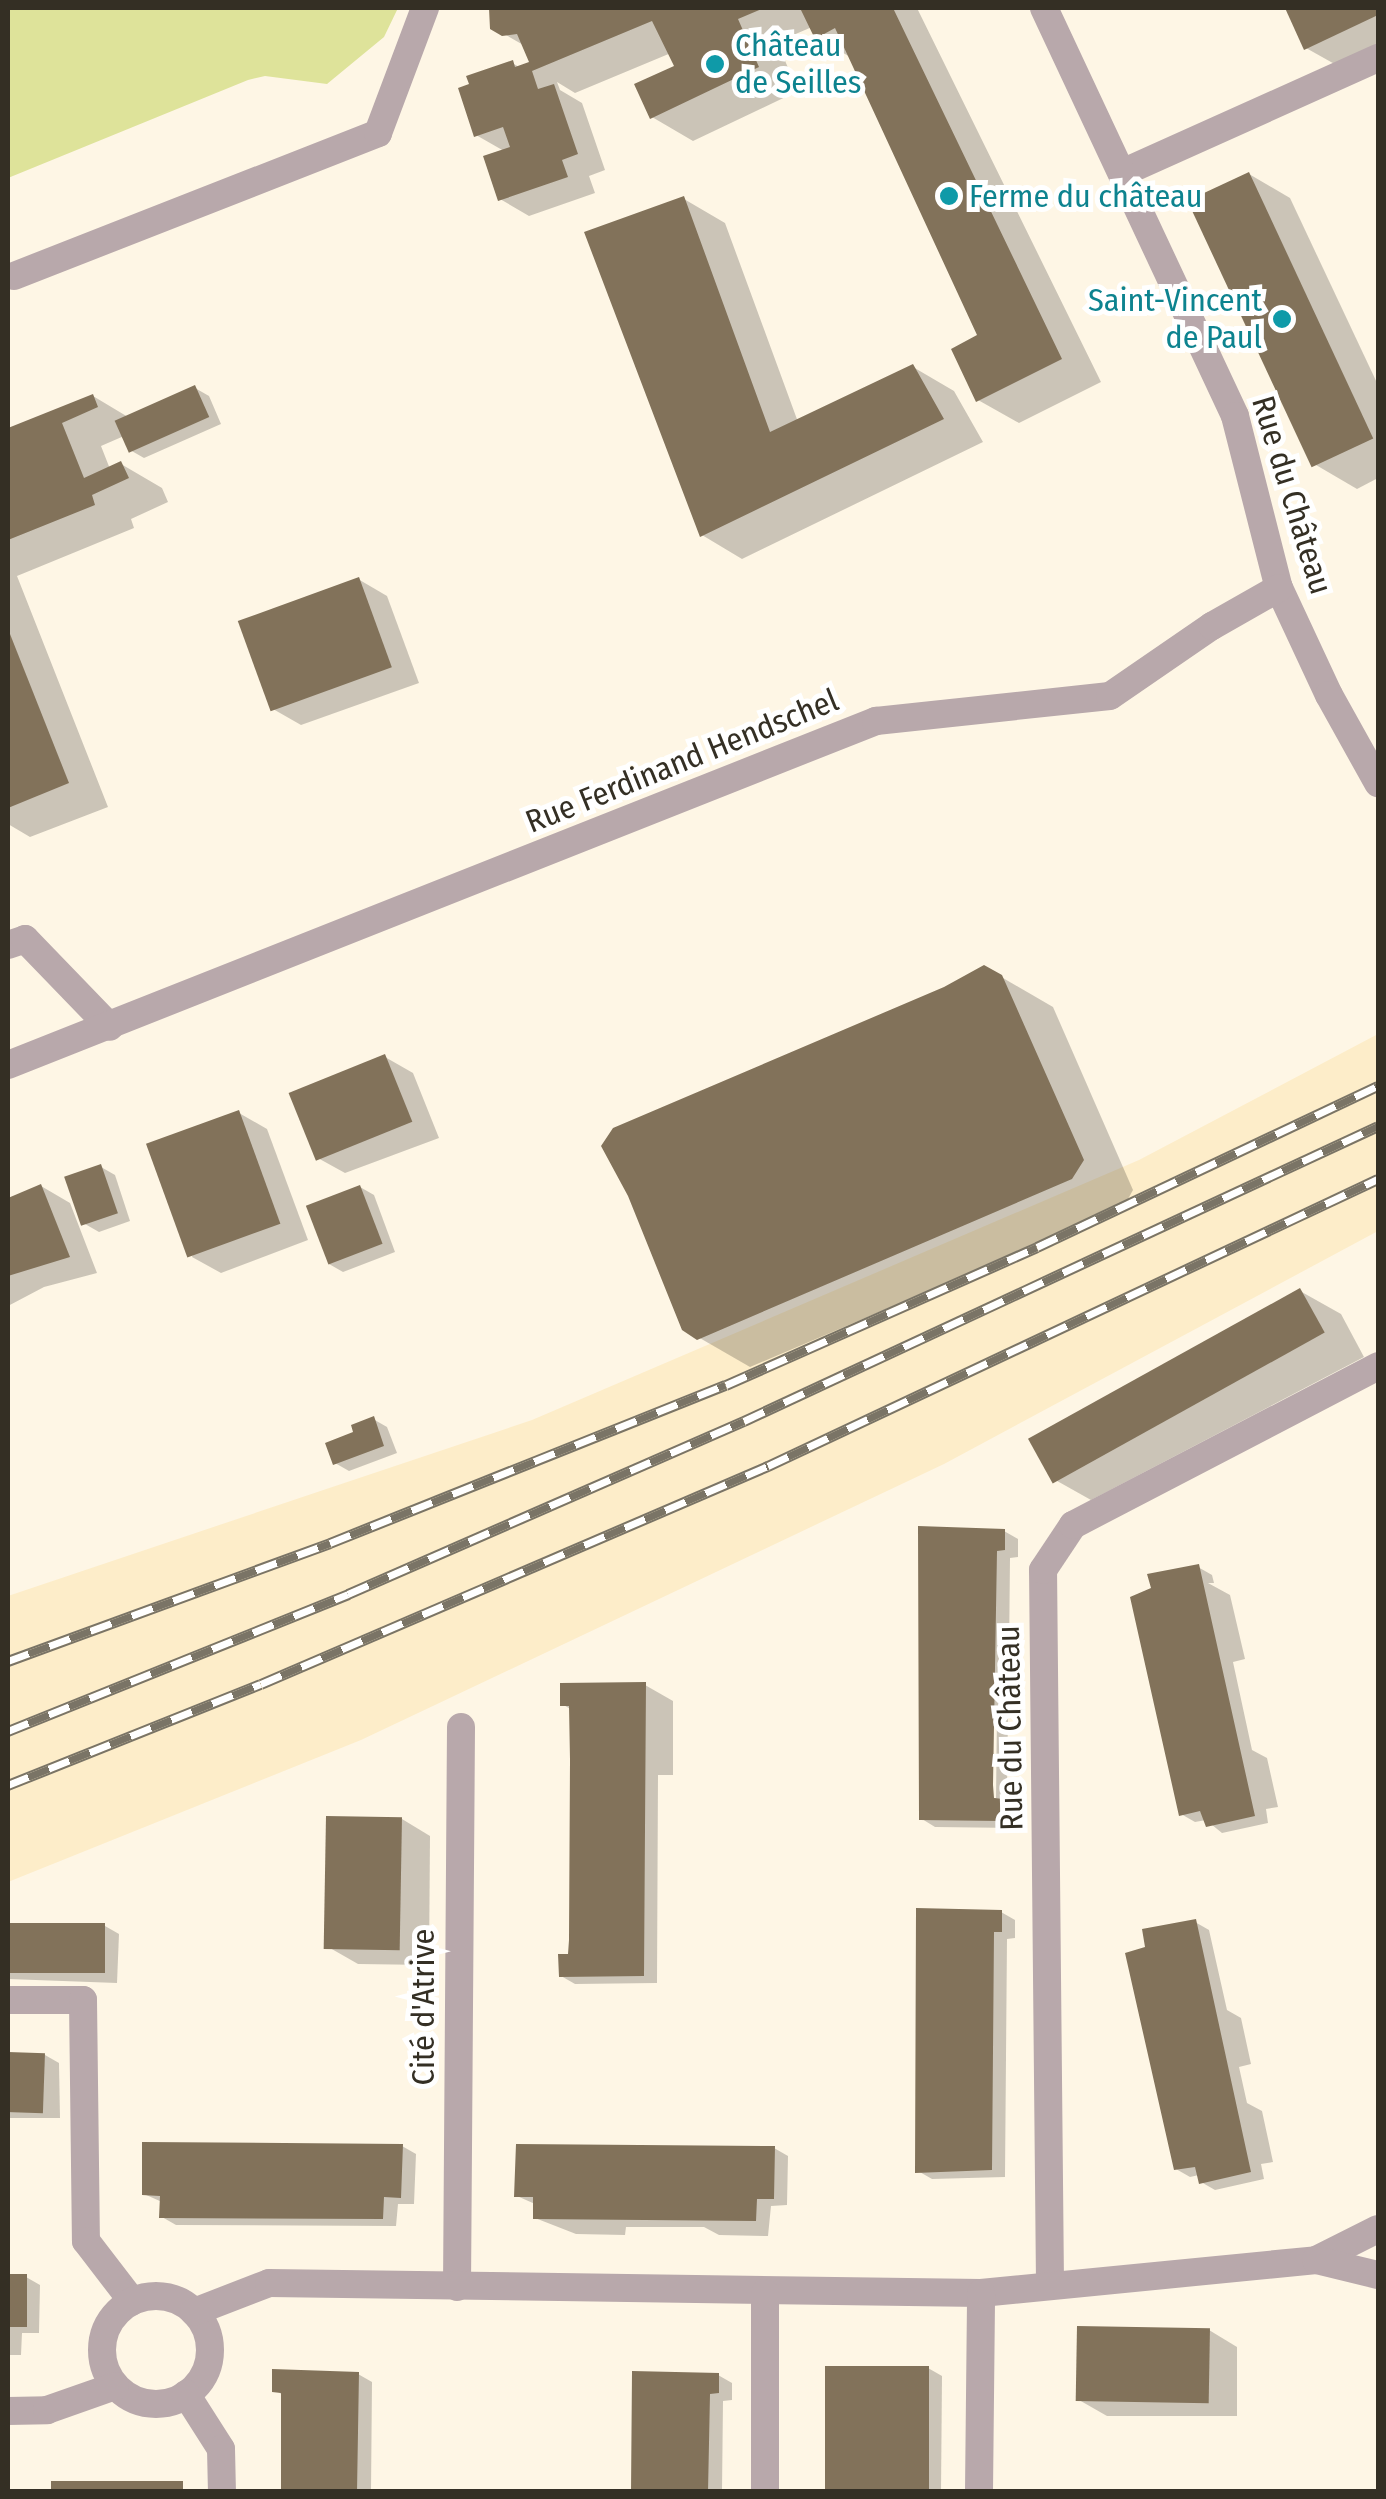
<!DOCTYPE html>
<meta charset="utf-8">
<style>
body{margin:0}
#map{position:relative;width:1386px;height:2499px;overflow:hidden;background:#fef6e5;font-family:"Fira Sans Condensed",sans-serif}
div>[style]{position:absolute}
[style*='--x']{left:calc(var(--x)*1px);top:calc(var(--y)*1px);width:calc(var(--w)*1px);rotate:calc(var(--a)*1deg)}
.built>*{inset:0;background:#fdedc9}
.green>*{inset:0;background:#dee39a}
.shadow>*{inset:0;background:#0003}
.building>*{inset:0;background:#82725a;transform-origin:0 0}
.service>*{height:28px;margin:-14px;padding:0 14px;transform-origin:14px;border-radius:14px;background:#b8a8ab}
.minor>*{height:28px;margin:-14px;padding:0 14px;transform-origin:14px;border-radius:14px;background:#b8a8ab}
.minor>.ring{margin:-14px;padding:0;box-sizing:content-box;background:none;border:28px solid #b8a8ab;border-radius:50%}
.rail>*{height:11px;margin-top:-5.5px;transform-origin:0;background:repeating-linear-gradient(90deg,#fff 0 22px,#7a7466 0 44px);box-sizing:border-box;border-block:2px solid #7a7466}
.dots>*{width:28px;height:28px;translate:-50% -50%;box-sizing:border-box;border:5px solid #fff;border-radius:50%}
span{translate:-50% -50%;white-space:nowrap;text-align:center;line-height:1.15;-webkit-text-stroke:10px #fff;paint-order:stroke}
.culture-label{font-size:32px;color:#0d838f}
.left{translate:0 -50%;text-align:left}
.right{translate:-100% -50%;text-align:right}
.street-label{font-size:32px;color:#342f24}
.frame{position:absolute;inset:0;border:10px solid #342f24;pointer-events:none}
</style>
<div id="map">
<div class="built">
<i style="clip-path:polygon(1378px 1034px,1378px 1231px,944px 1464px,361px 1740px,8px 1882px,8px 1596px,532px 1420px,1139px 1160px)"></i>
</div>
<div class="green">
<i style="clip-path:polygon(8px 8px,398px 8px,384px 37px,327px 84px,265px 76px,248px 80px,8px 178px)"></i>
</div>
<div class="shadow">
<i style="clip-path:polygon(491px 8px,917px 8px,1101px 382px,1019px 423px,978px 400px,981px 336px,852px 58px,817px 38px,812px 27px,777px 42px,798px 91px,693px 141px,652px 117px,678px 68px,671px 53px,575px 93px,557px 82px,560px 90px,582px 103px,605px 170px,589px 176px,595px 193px,529px 216px,500px 199px,504px 151px,476px 135px,512px 63px,521px 68px,532px 64px,525px 46px,492px 27px)"></i>
<i style="clip-path:polygon(1288px 8px,1378px 8px,1378px 57px,1347px 71px,1306px 48px)"></i>
<i style="clip-path:polygon(1249px 174px,1290px 198px,1378px 385px,1378px 478px,1357px 489px,1316px 465px)"></i>
<i style="clip-path:polygon(684px 199px,725px 223px,798px 422px,913px 367px,954px 391px,983px 442px,742px 559px,702px 535px)"></i>
<i style="clip-path:polygon(195px 388px,209px 396px,221px 424px,144px 458px,130px 450px,124px 436px,101px 446px,110px 469px,121px 464px,162px 488px,168px 502px,131px 519px,134px 528px,17px 576px,108px 807px,30px 837px,8px 824px,8px 431px,93px 396px,128px 417px)"></i>
<i style="clip-path:polygon(358px 579px,387px 596px,419px 683px,301px 725px,273px 709px)"></i>
<i style="clip-path:polygon(984px 967px,1053px 1007px,1133px 1190px,1123px 1208px,750px 1367px,698px 1337px)"></i>
<i style="clip-path:polygon(385px 1057px,413px 1073px,439px 1138px,345px 1173px,316px 1157px)"></i>
<i style="clip-path:polygon(239px 1113px,267px 1129px,308px 1240px,221px 1273px,192px 1257px)"></i>
<i style="clip-path:polygon(101px 1167px,115px 1175px,130px 1221px,99px 1232px,85px 1224px)"></i>
<i style="clip-path:polygon(41px 1186px,70px 1203px,97px 1273px,44px 1287px,8px 1306px,8px 1199px)"></i>
<i style="clip-path:polygon(360px 1187px,374px 1195px,395px 1252px,343px 1272px,329px 1264px)"></i>
<i style="clip-path:polygon(1300px 1291px,1341px 1314px,1364px 1357px,1091px 1500px,1050px 1477px)"></i>
<i style="clip-path:polygon(373px 1419px,387px 1427px,397px 1453px,349px 1471px,335px 1463px)"></i>
<i style="clip-path:polygon(evenodd,920px 1529px,1004px 1531px,1018px 1539px,1018px 1557px,1010px 1558px,1009px 1656px,1023px 1665px,1022px 1714px,1008px 1713px,1007px 1795px,1007px 1804px,1016px 1810px,1016px 1828px,935px 1827px,922px 1819px,920px 1529px,992px 1713px,997px 1713px,996px 1798px,991px 1798px,992px 1713px)"></i>
<i style="clip-path:polygon(1198px 1567px,1212px 1575px,1214px 1583px,1208px 1583px,1230px 1595px,1245px 1659px,1233px 1662px,1252px 1750px,1267px 1758px,1278px 1807px,1266px 1809px,1268px 1823px,1222px 1833px,1206px 1820px,1195px 1822px,1181px 1814px)"></i>
<i style="clip-path:polygon(645px 1685px,673px 1701px,673px 1775px,658px 1775px,657px 1983px,575px 1984px,561px 1976px,570px 1957px,572px 1710px,562px 1704px)"></i>
<i style="clip-path:polygon(402px 1819px,430px 1836px,429px 1965px,358px 1964px,330px 1948px)"></i>
<i style="clip-path:polygon(919px 1911px,1001px 1912px,1015px 1920px,1015px 1938px,1007px 1939px,1005px 2177px,932px 2179px,918px 2171px)"></i>
<i style="clip-path:polygon(1195px 1922px,1209px 1930px,1227px 2010px,1241px 2018px,1251px 2064px,1239px 2067px,1247px 2103px,1262px 2111px,1273px 2162px,1261px 2164px,1264px 2179px,1215px 2190px,1201px 2182px,1199px 2175px,1190px 2177px,1176px 2169px,1148px 1949px)"></i>
<i style="clip-path:polygon(8px 1925px,105px 1926px,119px 1934px,117px 1983px,8px 1979px)"></i>
<i style="clip-path:polygon(8px 2055px,45px 2055px,59px 2063px,60px 2118px,8px 2118px)"></i>
<i style="clip-path:polygon(402px 2146px,416px 2154px,414px 2204px,398px 2204px,396px 2226px,176px 2225px,162px 2217px,162px 2202px,144px 2194px)"></i>
<i style="clip-path:polygon(774px 2148px,788px 2156px,787px 2205px,771px 2206px,768px 2236px,719px 2235px,704px 2227px,626px 2227px,625px 2235px,576px 2234px,535px 2218px,535px 2204px,517px 2196px)"></i>
<i style="clip-path:polygon(8px 2277px,26px 2277px,40px 2285px,39px 2333px,22px 2333px,21px 2355px,8px 2355px)"></i>
<i style="clip-path:polygon(1209px 2330px,1237px 2347px,1237px 2416px,1107px 2416px,1079px 2400px)"></i>
<i style="clip-path:polygon(928px 2368px,942px 2376px,941px 2492px,827px 2492px)"></i>
<i style="clip-path:polygon(358px 2374px,372px 2382px,371px 2492px,283px 2492px,283px 2395px,275px 2390px)"></i>
<i style="clip-path:polygon(718px 2375px,732px 2383px,732px 2400px,723px 2401px,722px 2492px,634px 2492px)"></i>
</div>
<div class="building">
<i style="clip-path:polygon(489px 8px,764px 8px,738px 19px,759px 67px,650px 119px,634px 84px,674px 66px,652px 21px,532px 71px,538px 89px,554px 84px,578px 154px,562px 160px,568px 177px,498px 201px,483px 156px,510px 147px,503px 127px,474px 137px,458px 88px,469px 84px,466px 76px,513px 60px,515px 67px,529px 62px,517px 34px,502px 36px,490px 29px)"></i>
<i style="clip-path:polygon(800px 8px,893px 8px,1062px 359px,976px 402px,951px 349px,977px 335px,835px 28px,815px 39px)"></i>
<i style="clip-path:polygon(1285px 8px,1378px 8px,1378px 15px,1304px 50px)"></i>
<i style="left:1249px;top:172px;width:294px;height:68px;rotate:65deg"></i>
<i style="clip-path:polygon(684px 196px,770px 432px,913px 364px,944px 419px,700px 537px,584px 232px)"></i>
<i style="left:195px;top:385px;width:35px;height:88px;rotate:66deg"></i>
<i style="clip-path:polygon(93px 394px,98px 407px,62px 423px,84px 478px,121px 461px,129px 478px,92px 495px,95px 505px,8px 540px,8px 428px)"></i>
<i style="left:359px;top:577px;width:96px;height:129px;rotate:70deg"></i>
<i style="clip-path:polygon(8px 629px,69px 783px,8px 808px)"></i>
<i style="clip-path:polygon(984px 965px,1002px 975px,1084px 1160px,1072px 1179px,697px 1340px,682px 1330px,628px 1196px,601px 1146px,613px 1128px,944px 987px)"></i>
<i style="left:385px;top:1054px;width:73px;height:104px;rotate:68deg"></i>
<i style="left:239px;top:1110px;width:121px;height:99px;rotate:70deg"></i>
<i style="left:101px;top:1164px;width:52px;height:39px;rotate:71deg"></i>
<i style="clip-path:polygon(41px 1184px,70px 1257px,8px 1276px,8px 1198px)"></i>
<i style="left:360px;top:1185px;width:63px;height:58px;rotate:69deg"></i>
<i style="left:1300px;top:1288px;width:51px;height:311px;rotate:61deg"></i>
<i style="clip-path:polygon(374px 1416px,384px 1446px,333px 1465px,325px 1443px,353px 1432px,351px 1425px)"></i>
<i style="clip-path:polygon(918px 1526px,1005px 1529px,1005px 1550px,997px 1551px,993px 1785px,994px 1798px,1003px 1799px,1002px 1821px,919px 1820px)"></i>
<i style="clip-path:polygon(1199px 1564px,1255px 1816px,1206px 1827px,1200px 1811px,1179px 1816px,1130px 1597px,1151px 1588px,1147px 1574px)"></i>
<i style="clip-path:polygon(646px 1682px,644px 1976px,559px 1977px,558px 1954px,568px 1954px,569px 1940px,570px 1760px,569px 1706px,560px 1706px,560px 1683px)"></i>
<i style="left:326px;top:1816px;width:76px;height:133px;rotate:1deg"></i>
<i style="clip-path:polygon(916px 1908px,1002px 1910px,1002px 1932px,994px 1932px,992px 2170px,915px 2173px)"></i>
<i style="clip-path:polygon(1196px 1919px,1251px 2172px,1199px 2184px,1195px 2167px,1174px 2170px,1125px 1953px,1145px 1947px,1142px 1929px)"></i>
<i style="left:8px;top:1923px;width:97px;height:50px"></i>
<i style="left:8px;top:2052px;width:37px;height:60px;rotate:2deg"></i>
<i style="clip-path:polygon(142px 2142px,403px 2144px,401px 2198px,384px 2197px,383px 2219px,159px 2218px,160px 2196px,142px 2195px)"></i>
<i style="clip-path:polygon(516px 2144px,775px 2146px,774px 2199px,757px 2199px,756px 2221px,533px 2219px,533px 2197px,514px 2197px)"></i>
<i style="left:8px;top:2274px;width:19px;height:53px"></i>
<i style="left:1077px;top:2326px;width:133px;height:75px;rotate:1deg"></i>
<i style="left:825px;top:2366px;width:104px;height:126px"></i>
<i style="clip-path:polygon(272px 2369px,359px 2372px,357px 2492px,281px 2492px,281px 2393px,272px 2392px)"></i>
<i style="clip-path:polygon(632px 2371px,719px 2373px,719px 2393px,710px 2394px,708px 2492px,631px 2492px)"></i>
<i style="left:51px;top:2481px;width:132px;height:11px"></i>
</div>
<div class="service">
<i style="--x:1122;--y:173;--w:281;--a:-24.2"></i>
</div>
<div class="minor">
<i style="--x:1044;--y:8;--w:450;--a:64.9"></i>
<i style="--x:1235;--y:416;--w:178;--a:75.7"></i>
<i style="--x:1279;--y:588;--w:118;--a:65"></i>
<i style="--x:1329;--y:695;--w:101;--a:60.9"></i>
<i style="--x:14;--y:276;--w:391;--a:-21.4"></i>
<i style="--x:378;--y:133;--w:134;--a:-69.4"></i>
<i style="--x:8;--y:945;--w:18;--a:-19"></i>
<i style="--x:25;--y:939;--w:122;--a:46"></i>
<i style="--x:8;--y:1065;--w:934;--a:-21.62"></i>
<i style="--x:876;--y:721;--w:235;--a:-6.1"></i>
<i style="--x:1110;--y:696;--w:124;--a:-34.5"></i>
<i style="--x:1212;--y:626;--w:77;--a:-29.6"></i>
<i style="--x:8;--y:2000;--w:75;--a:0"></i>
<i style="--x:83;--y:2000;--w:241;--a:89.3"></i>
<i style="--x:86;--y:2241;--w:76;--a:52.5"></i>
<i style="--x:1316;--y:2260;--w:69;--a:-26.6"></i>
<i style="--x:1050;--y:2283;--w:713;--a:-90.56"></i>
<i style="--x:1043;--y:1570;--w:54;--a:-56.3"></i>
<i style="--x:1073;--y:1525;--w:344;--a:-27.5"></i>
<i style="--x:457;--y:2287;--w:560;--a:-89.59"></i>
<i class="ring" style="left:102px;top:2296px;width:80px;height:80px"></i>
<i style="--x:194;--y:2312;--w:80;--a:-21.1"></i>
<i style="--x:269;--y:2283;--w:712;--a:0.8"></i>
<i style="--x:981;--y:2293;--w:337;--a:-5.6"></i>
<i style="--x:1316;--y:2260;--w:64;--a:13.6"></i>
<i style="--x:186;--y:2394;--w:65;--a:57.5"></i>
<i style="--x:221;--y:2449;--w:43;--a:88.7"></i>
<i style="--x:8;--y:2411;--w:39;--a:-1"></i>
<i style="--x:47;--y:2410;--w:72;--a:-19.4"></i>
<i style="--x:765;--y:2492;--w:199;--a:-90"></i>
<i style="--x:979;--y:2492;--w:199;--a:-89.4"></i>
</div>
<div class="rail">
<i style="--x:8;--y:1661;--w:343;--a:-20.1"></i>
<i style="--x:330;--y:1543;--w:426;--a:-21.8"></i>
<i style="--x:726;--y:1385;--w:340;--a:-23.9"></i>
<i style="--x:1037;--y:1247;--w:377;--a:-25.3"></i>
<i style="--x:8;--y:1731;--w:367;--a:-21.9"></i>
<i style="--x:348;--y:1594;--w:432;--a:-23.6"></i>
<i style="--x:744;--y:1421;--w:699;--a:-24.95"></i>
<i style="--x:8;--y:1785;--w:272;--a:-21.8"></i>
<i style="--x:261;--y:1684;--w:552;--a:-23.27"></i>
<i style="--x:768;--y:1466;--w:674;--a:-25.2"></i>
</div>
<div class="dots">
<i style="left:715px;top:64px;background:#0f9aa8"></i>
<i style="left:949px;top:196px;background:#0f9aa8"></i>
<i style="left:1282px;top:319px;background:#0f9aa8"></i>
</div>
<div class="culture-label">
<span class="left" style="left:735px;top:64px">Château<br>de Seilles</span>
<span class="left" style="left:969px;top:196px">Ferme du château</span>
<span class="right" style="left:1262px;top:319px">Saint-Vincent<br>de Paul</span>
</div>
<div class="street-label">
<span style="left:1292px;top:495px;rotate:73deg">Rue du Château</span>
<span style="left:682px;top:761px;rotate:-22deg">Rue Ferdinand Hendschel</span>
<span style="left:1010px;top:1728px;rotate:-91deg">Rue du Château</span>
<span style="left:423px;top:2007px;rotate:-90deg">Cité d'Atrive</span>
</div>
<div class="frame"></div>
</div>
